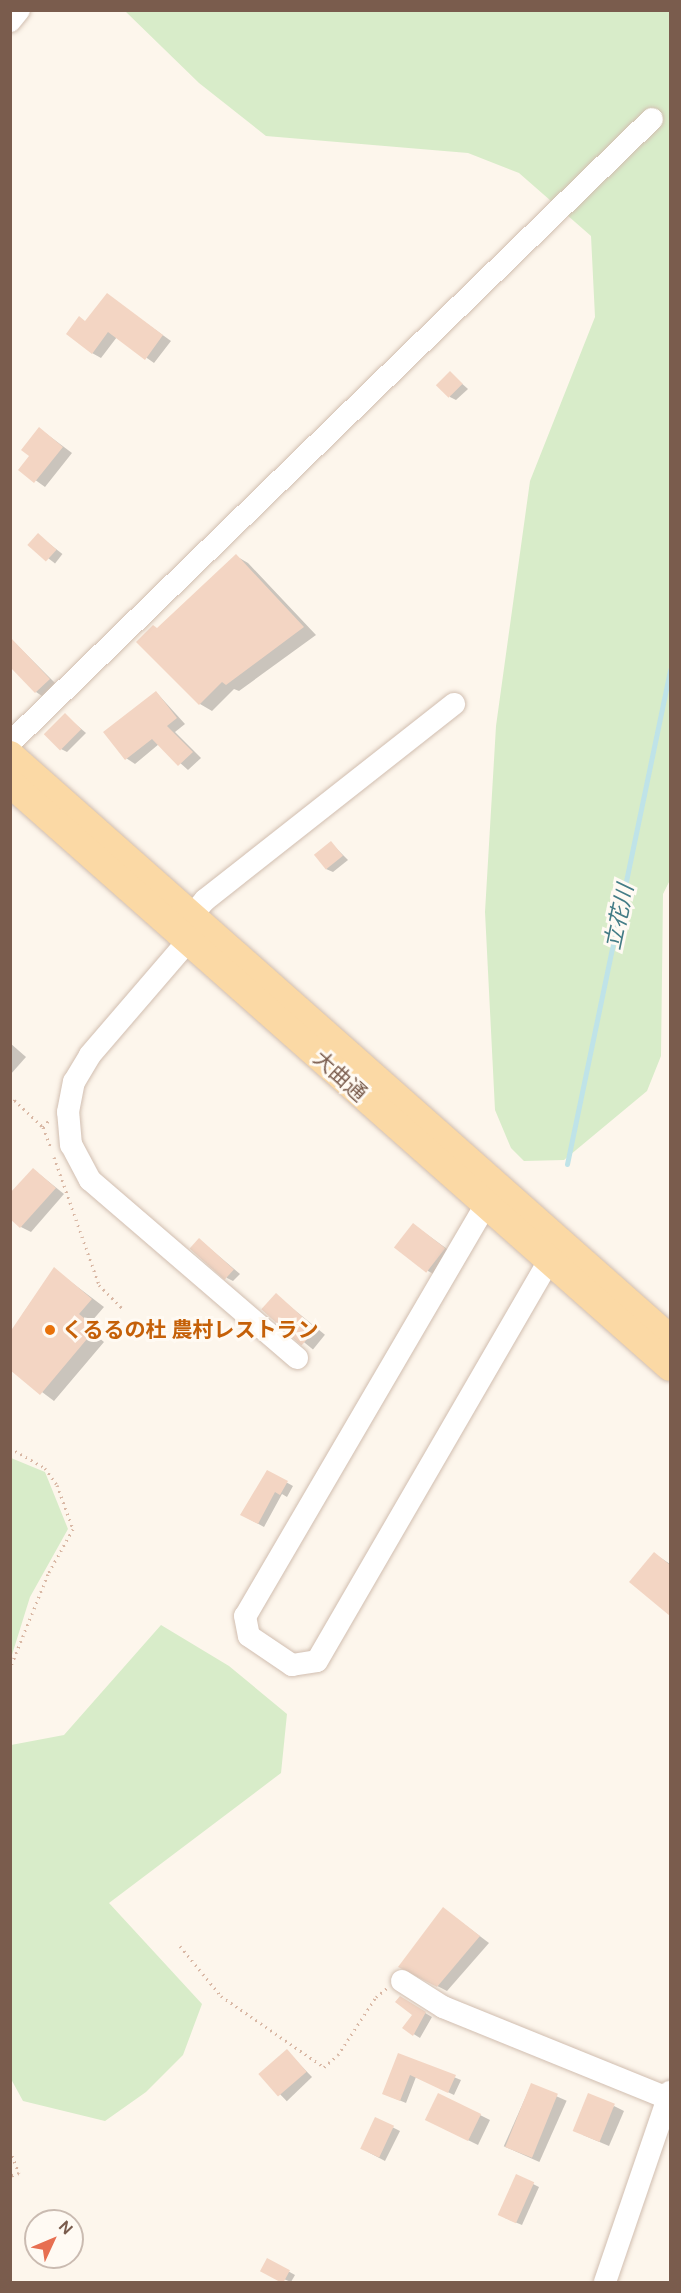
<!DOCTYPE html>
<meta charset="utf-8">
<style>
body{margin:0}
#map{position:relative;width:681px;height:2293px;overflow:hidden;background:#fdf6ec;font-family:"DM Sans","Noto Sans JP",sans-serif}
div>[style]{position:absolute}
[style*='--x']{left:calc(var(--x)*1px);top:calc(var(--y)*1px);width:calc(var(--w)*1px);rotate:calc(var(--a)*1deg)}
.green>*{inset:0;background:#d8ecc9}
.shadow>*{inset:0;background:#0003;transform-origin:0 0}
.stream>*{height:5px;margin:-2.5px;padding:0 2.5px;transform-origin:2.5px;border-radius:2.5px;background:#bfe3e8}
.building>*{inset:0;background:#f3d5c3;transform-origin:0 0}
.path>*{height:3px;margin-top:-1.5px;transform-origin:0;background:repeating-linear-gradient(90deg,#d9b8a5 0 1.5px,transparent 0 6px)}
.roads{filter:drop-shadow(0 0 2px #d1beb0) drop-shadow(0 0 2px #d1beb0)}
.minor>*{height:22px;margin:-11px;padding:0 11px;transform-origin:11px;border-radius:11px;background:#fff}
.major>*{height:28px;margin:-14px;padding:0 14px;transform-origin:14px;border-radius:14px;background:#fbd9a5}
.dots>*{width:16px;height:16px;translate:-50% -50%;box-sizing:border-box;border:3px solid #fffaf3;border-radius:50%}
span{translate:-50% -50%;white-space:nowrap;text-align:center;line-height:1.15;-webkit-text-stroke:6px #fffaf3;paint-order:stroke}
.street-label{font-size:21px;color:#7a5c4d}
.food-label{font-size:21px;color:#c56008;font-weight:700}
.left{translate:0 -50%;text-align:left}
.water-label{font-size:22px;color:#437c86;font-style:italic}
.frame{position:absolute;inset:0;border:12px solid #7a5c4d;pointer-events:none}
.north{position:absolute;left:24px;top:2209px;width:60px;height:60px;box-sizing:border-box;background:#fffaf3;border:2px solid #cabbb1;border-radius:50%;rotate:46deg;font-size:16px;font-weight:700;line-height:24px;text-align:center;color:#7a5c4d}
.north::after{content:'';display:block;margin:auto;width:21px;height:27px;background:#e76f51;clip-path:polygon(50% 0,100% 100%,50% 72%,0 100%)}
</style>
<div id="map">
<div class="green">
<i style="clip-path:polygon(125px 11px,670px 11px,670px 880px,663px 894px,661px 1056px,647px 1091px,564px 1160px,524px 1161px,511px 1148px,495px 1110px,485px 912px,496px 726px,530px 481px,595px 317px,591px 236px,519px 173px,468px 153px,266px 136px,199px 83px)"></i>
<i style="clip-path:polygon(11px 1458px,45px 1472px,68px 1529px,30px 1597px,11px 1658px)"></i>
<i style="clip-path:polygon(161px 1625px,229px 1666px,287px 1714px,281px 1773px,109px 1903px,202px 2004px,183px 2055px,146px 2092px,105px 2121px,23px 2101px,11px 2079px,11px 1745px,64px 1735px)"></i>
</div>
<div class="shadow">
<i style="clip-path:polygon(107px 295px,171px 341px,154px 363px,117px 337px,101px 358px,92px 353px,86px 322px)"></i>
<i style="clip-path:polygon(450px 373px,468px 389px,456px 400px,450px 397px)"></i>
<i style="clip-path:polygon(40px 429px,72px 453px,45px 487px,20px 469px,31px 456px)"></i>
<i style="left:38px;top:535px;width:31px;height:12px;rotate:38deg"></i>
<i style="clip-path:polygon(236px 556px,248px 563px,316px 635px,239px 691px,234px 689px,212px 711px,200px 704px,158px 629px)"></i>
<i style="clip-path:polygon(14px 642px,55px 683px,42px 696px,36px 692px)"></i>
<i style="clip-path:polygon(156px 692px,185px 724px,175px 732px,201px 758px,188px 770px,159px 744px,135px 764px,126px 758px)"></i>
<i style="clip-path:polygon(65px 715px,86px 733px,67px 752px,61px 749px)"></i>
<i style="clip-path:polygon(331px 843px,348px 860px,333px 872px,326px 869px)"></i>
<i style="clip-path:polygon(10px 1043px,26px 1057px,10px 1075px)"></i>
<i style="clip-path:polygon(33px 1169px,64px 1194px,31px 1232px,21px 1227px)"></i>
<i style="clip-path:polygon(414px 1225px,454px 1254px,437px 1276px,428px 1271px)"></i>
<i style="clip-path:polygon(200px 1240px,240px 1274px,233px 1281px,227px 1278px)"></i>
<i style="clip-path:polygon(54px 1269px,104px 1307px,91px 1322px,102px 1331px,98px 1337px,104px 1342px,54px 1401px,10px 1368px,24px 1317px,22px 1315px)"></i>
<i style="left:276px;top:1295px;width:63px;height:19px;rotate:39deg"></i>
<i style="clip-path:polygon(268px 1472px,293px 1486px,287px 1497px,282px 1494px,264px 1527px,242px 1515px)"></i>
<i style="clip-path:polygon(655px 1554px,670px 1564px,670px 1614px,632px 1582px)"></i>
<i style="clip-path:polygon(444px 1909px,489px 1943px,447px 1991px,410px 1972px)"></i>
<i style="clip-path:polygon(400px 1998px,432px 2017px,420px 2038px,404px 2028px,414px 2015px)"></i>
<i style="left:287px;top:2051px;width:36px;height:35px;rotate:46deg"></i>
<i style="clip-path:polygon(399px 2055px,461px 2080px,454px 2095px,416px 2077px,406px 2103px,384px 2094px)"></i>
<i style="left:531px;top:2085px;width:39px;height:67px;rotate:24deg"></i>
<i style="clip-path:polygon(614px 2106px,624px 2111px,609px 2146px,583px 2135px)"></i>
<i style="clip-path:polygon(480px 2115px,490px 2120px,478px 2145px,437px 2125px)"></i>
<i style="clip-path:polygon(376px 2119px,400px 2131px,385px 2161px,368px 2152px)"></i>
<i style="clip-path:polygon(517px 2176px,539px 2187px,522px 2225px,505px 2218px)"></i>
<i style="clip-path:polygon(268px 2260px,295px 2275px,291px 2282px,262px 2270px)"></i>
</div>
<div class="stream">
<i style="--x:567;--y:1164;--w:505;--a:-78.22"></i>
</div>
<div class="building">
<i style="clip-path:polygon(107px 293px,163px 335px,145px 360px,108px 332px,92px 354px,66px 334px,79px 316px,85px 321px)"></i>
<i style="left:450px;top:371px;width:18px;height:20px;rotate:45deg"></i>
<i style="clip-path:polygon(39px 427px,63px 447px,34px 483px,18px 470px,29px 456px,21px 450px)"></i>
<i style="left:38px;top:533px;width:25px;height:16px;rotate:42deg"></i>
<i style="clip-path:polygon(236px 554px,304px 627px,226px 685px,222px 682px,199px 705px,136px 642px,153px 625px,157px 628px)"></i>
<i style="clip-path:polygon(10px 637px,50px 679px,35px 693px,10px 667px)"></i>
<i style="clip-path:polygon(156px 691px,177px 718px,167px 726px,193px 752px,178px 766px,152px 739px,125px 760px,103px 732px)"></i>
<i style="left:65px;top:713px;width:23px;height:30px;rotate:45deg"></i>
<i style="left:331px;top:841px;width:19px;height:22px;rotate:51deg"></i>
<i style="clip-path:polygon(33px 1168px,56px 1188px,20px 1228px,10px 1219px,10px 1193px)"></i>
<i style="left:413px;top:1223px;width:41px;height:31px;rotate:38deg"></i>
<i style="left:199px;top:1238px;width:47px;height:14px;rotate:42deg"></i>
<i style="clip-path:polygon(54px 1267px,92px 1299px,79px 1314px,90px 1323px,86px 1328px,92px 1333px,40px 1395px,10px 1370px,10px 1332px)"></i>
<i style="left:276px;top:1293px;width:54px;height:22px;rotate:42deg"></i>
<i style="clip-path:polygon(267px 1470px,288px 1481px,280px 1495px,275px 1492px,258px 1524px,240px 1515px)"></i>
<i style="clip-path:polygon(654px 1552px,670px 1565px,670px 1616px,629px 1582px)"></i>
<i style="clip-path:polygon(443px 1907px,480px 1936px,437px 1987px,398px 1967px)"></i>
<i style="clip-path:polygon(400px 1996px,426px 2012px,413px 2036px,402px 2028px,412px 2015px,395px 2002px)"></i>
<i style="left:287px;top:2049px;width:30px;height:38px;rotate:49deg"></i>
<i style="clip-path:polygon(398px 2053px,456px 2075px,448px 2093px,410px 2075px,400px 2101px,382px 2094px)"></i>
<i style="left:531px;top:2083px;width:29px;height:69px;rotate:22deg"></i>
<i style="left:438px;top:2093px;width:48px;height:30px;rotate:26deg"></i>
<i style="left:588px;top:2093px;width:29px;height:41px;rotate:22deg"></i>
<i style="left:375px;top:2117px;width:21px;height:35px;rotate:25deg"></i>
<i style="left:516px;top:2174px;width:20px;height:45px;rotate:24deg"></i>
<i style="left:267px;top:2258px;width:26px;height:15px;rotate:28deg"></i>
</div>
<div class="path">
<i style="--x:10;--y:1096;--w:45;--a:43.2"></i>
<i style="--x:43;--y:1127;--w:9;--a:-49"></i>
<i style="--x:10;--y:1105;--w:7;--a:-45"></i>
<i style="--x:43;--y:1127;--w:22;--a:69"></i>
<i style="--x:54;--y:1157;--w:136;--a:70.6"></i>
<i style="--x:99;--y:1285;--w:34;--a:45"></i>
<i style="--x:10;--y:1448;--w:40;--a:29.7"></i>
<i style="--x:45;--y:1468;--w:21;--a:55"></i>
<i style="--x:57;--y:1485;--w:47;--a:70"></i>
<i style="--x:73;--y:1529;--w:51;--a:119.1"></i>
<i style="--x:48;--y:1574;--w:101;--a:112"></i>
<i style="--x:180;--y:1946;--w:65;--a:50.6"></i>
<i style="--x:221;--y:1996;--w:125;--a:34.6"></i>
<i style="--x:324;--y:2067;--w:18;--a:-41"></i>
<i style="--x:338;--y:2055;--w:69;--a:-56.8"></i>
<i style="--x:376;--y:1997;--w:14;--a:-39"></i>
<i style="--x:10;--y:2150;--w:25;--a:69"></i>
<i style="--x:19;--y:2173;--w:9;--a:162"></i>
</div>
<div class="roads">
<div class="minor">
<i style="--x:10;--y:21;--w:14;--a:-51"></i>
<i style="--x:10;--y:743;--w:895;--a:-44.19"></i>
<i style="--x:485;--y:1206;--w:475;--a:120.3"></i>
<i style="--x:245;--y:1616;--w:20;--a:79"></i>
<i style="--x:249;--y:1636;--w:52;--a:34"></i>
<i style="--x:292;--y:1665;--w:25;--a:-9"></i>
<i style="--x:317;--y:1661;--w:462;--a:-59.9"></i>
<i style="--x:297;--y:1358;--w:273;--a:-139.3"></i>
<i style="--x:90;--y:1180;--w:40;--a:-118"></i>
<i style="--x:71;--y:1145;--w:33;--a:-95"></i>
<i style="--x:68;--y:1112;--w:31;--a:-79"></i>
<i style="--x:74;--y:1082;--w:31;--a:-59"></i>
<i style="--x:90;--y:1055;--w:150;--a:-49.3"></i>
<i style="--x:188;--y:941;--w:26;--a:-81"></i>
<i style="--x:192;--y:915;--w:20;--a:-49"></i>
<i style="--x:205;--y:900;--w:317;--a:-38.2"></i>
<i style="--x:402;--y:1981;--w:49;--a:32.4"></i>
<i style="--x:443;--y:2007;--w:242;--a:22.1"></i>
<i style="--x:605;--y:2282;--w:201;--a:-71.1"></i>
</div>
<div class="major">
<i style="--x:10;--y:755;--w:881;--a:41.5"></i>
<i style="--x:10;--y:783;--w:881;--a:41.5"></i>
</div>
</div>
<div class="dots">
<i style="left:50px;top:1330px;background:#e8710a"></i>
</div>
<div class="street-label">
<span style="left:340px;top:1076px;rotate:42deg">大曲通</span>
</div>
<div class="food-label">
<span class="left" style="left:62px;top:1330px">くるるの杜 農村レストラン</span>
</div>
<div class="water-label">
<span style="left:619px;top:917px;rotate:-78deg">立花川</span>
</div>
<div class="frame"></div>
<div class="north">N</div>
</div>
